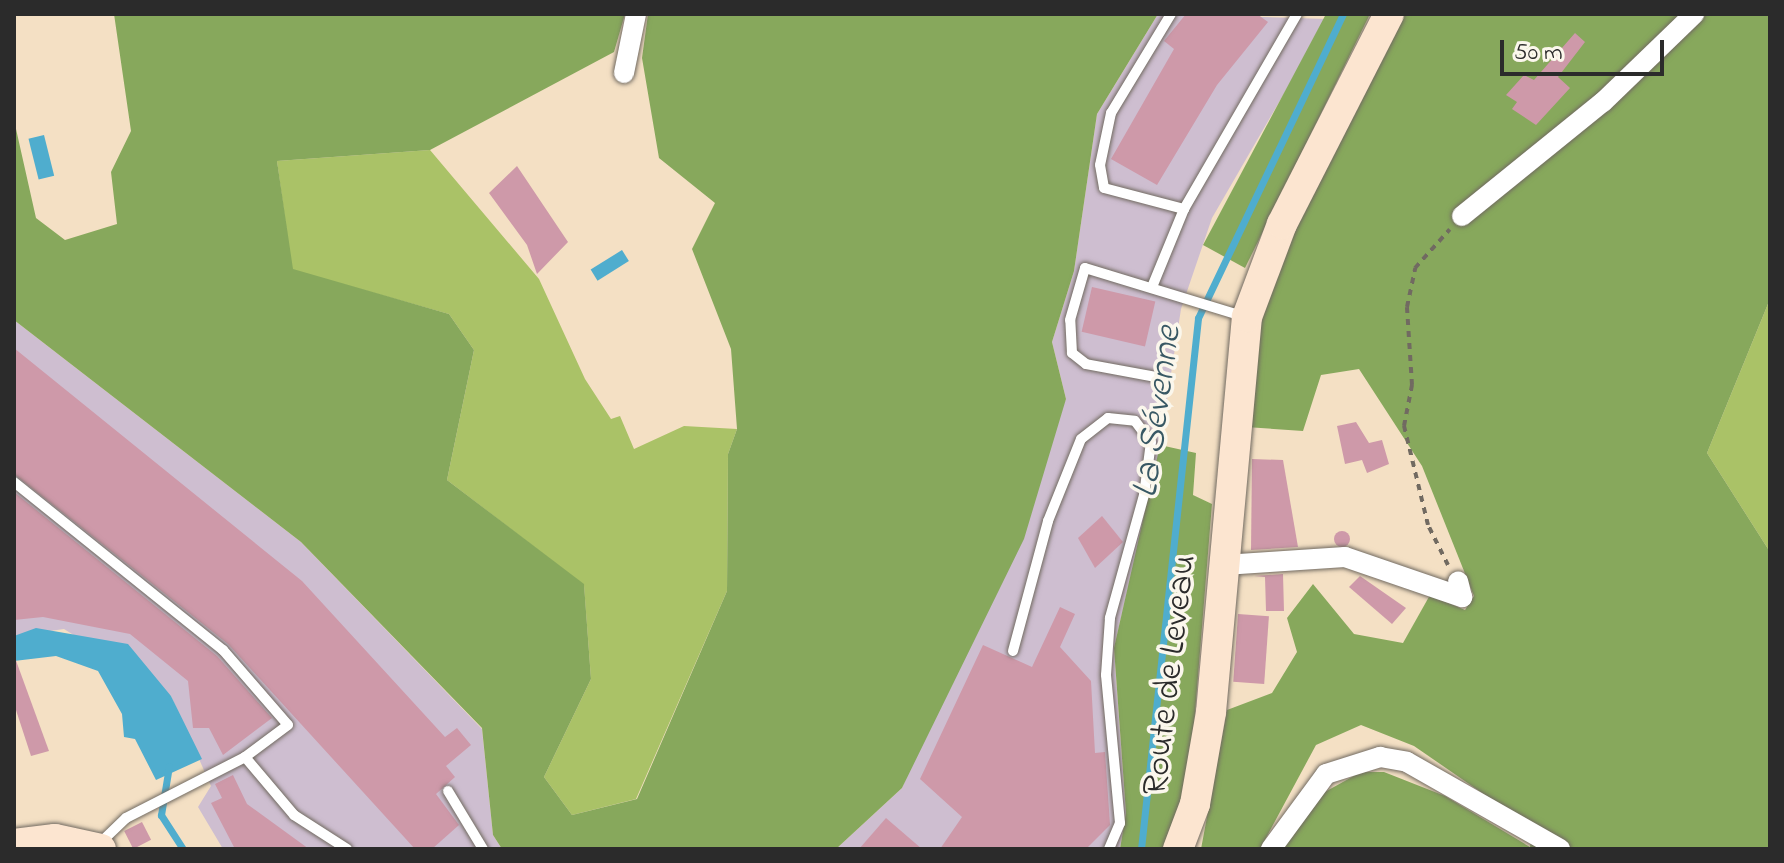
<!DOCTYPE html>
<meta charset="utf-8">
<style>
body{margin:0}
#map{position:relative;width:1784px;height:863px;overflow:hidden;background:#f4e0c4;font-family:"Indie Flower",sans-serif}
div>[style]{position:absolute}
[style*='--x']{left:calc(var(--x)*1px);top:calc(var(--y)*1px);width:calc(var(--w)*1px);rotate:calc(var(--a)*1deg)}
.industrial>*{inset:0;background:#cebed0}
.green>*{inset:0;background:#aac267}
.forest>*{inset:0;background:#87a85c}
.water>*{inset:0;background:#4fadce;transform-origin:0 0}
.stream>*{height:7px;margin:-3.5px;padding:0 3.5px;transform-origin:3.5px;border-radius:3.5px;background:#4fadce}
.building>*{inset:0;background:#ce99a9;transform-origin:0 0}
.round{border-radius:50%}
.path>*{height:4px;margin-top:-2px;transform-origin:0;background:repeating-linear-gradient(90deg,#716a61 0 6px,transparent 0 12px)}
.roads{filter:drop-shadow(0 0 2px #716a61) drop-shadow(0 0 2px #716a61)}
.lane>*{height:10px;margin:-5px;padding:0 5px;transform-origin:5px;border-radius:5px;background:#fff}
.street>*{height:20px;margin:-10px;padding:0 10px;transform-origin:10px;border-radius:10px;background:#fff}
.secondary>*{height:30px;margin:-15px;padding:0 15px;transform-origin:15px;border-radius:15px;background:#fce5d0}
span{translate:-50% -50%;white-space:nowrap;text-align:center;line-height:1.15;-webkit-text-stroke:7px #fbf7ec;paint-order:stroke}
.street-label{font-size:36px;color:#2b2b2b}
.water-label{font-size:38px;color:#385864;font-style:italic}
.frame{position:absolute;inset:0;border:16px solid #2b2b2b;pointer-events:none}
.scale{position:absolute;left:1500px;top:40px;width:164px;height:36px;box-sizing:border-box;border:4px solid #2b2b2b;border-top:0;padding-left:10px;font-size:24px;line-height:28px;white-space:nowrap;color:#2b2b2b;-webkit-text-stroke:6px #fbf7ec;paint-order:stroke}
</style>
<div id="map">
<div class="industrial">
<i style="clip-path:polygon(1158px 14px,1327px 19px,1212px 218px,1181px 309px,1157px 465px,1114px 648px,1126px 813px,1120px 849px,836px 849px,902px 788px,1066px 399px,1052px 342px,1074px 271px,1097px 114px)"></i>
<i style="clip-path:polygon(14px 320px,301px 542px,482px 729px,493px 835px,502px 849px,223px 849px,198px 807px,211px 786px,171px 696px,64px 629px,14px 636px)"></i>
</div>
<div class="green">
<i style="clip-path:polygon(430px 150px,539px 279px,585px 379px,611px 419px,620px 416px,634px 449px,684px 426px,737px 429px,728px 454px,727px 591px,636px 799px,572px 815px,544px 777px,591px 679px,584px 585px,447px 480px,474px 350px,449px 314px,292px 270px,277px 161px)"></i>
<i style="clip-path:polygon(1770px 299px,1770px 552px,1707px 453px)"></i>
</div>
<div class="forest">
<i style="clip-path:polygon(114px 14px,625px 14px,614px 52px,430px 150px,277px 161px,293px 269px,449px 314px,474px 350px,447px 480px,584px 584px,591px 679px,544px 777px,572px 815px,637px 799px,727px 591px,728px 454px,737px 429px,731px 349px,692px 249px,715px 203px,659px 158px,642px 58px,648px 14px,1158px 14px,1097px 114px,1074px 271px,1052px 342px,1066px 399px,1024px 539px,902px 788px,836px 849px,502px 849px,493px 835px,482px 728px,301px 542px,14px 320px,14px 120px,36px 218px,65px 240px,117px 224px,111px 172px,131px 131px)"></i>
<i style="clip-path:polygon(1326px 14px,1370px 14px,1245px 268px,1203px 245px)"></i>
<i style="clip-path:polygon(1403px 14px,1770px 14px,1770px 299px,1707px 453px,1770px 552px,1770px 849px,1282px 849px,1323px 793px,1361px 772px,1384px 772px,1445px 796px,1530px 847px,1533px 828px,1414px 746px,1361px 725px,1316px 745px,1260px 849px,1201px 849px,1227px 710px,1272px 693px,1297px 652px,1287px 618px,1313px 584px,1354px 634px,1403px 643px,1430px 595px,1465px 610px,1474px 596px,1422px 466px,1359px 369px,1321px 375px,1303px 431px,1246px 427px,1252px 361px,1279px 253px)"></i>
<i style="clip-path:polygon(1160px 445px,1196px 453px,1193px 495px,1212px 504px,1189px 787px,1164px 849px,1120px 849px,1126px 813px,1114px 648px)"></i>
</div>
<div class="water">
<i style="left:44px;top:135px;width:42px;height:16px;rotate:76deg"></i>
<i style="left:622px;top:250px;width:13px;height:37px;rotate:58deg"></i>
<i style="clip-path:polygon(36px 628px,128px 644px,171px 696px,202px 759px,156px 780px,135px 739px,124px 737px,122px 714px,98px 671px,56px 656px,14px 661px,14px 636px)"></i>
</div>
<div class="stream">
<i style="--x:169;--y:766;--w:50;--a:99.3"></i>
<i style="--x:161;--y:815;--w:40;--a:57.1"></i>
<i style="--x:1141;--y:849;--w:534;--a:-83.87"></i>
<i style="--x:1198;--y:318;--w:337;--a:-64.5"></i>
</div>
<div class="building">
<i style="clip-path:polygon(1186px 14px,1257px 14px,1268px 22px,1217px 85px,1157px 185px,1111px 159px,1174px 49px,1164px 41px)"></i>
<i style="clip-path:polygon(1575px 33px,1585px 42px,1558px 77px,1570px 88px,1536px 125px,1512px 109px,1517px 102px,1506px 95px,1524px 75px,1534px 80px)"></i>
<i style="clip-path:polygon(517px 166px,568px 242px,537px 274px,527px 245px,489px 193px)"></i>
<i style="left:1092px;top:287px;width:65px;height:46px;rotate:13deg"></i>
<i style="clip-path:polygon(14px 348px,302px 581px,445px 737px,457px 728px,471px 745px,446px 766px,455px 777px,436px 794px,459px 825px,432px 849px,415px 849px,228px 644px,14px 474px)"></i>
<i style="clip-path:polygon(1356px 422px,1369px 443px,1382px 440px,1389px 464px,1367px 473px,1362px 460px,1345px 464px,1337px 426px)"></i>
<i style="clip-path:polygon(1252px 459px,1283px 460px,1298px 547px,1251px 550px)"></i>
<i style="clip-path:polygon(14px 492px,217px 656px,272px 718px,223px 755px,209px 728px,193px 728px,188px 681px,130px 634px,43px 617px,14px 620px)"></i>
<i style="clip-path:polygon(1102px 516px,1123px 542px,1095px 568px,1078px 538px)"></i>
<i class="round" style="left:1334px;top:531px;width:16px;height:16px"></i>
<i style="clip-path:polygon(1283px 574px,1284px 611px,1266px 611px,1265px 577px,1254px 576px)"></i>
<i style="clip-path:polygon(1360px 576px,1406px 608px,1392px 624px,1349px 587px)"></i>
<i style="clip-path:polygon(1060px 607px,1075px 614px,1060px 647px,1091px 681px,1095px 753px,1105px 752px,1110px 825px,1086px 849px,940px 849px,962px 817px,920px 779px,983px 645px,1032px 667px)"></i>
<i style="left:1238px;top:614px;width:31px;height:68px;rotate:4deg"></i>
<i style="clip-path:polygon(14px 655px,49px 751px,31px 756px,14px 704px)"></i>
<i style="clip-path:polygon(233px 775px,247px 804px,309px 849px,235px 849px,211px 803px,222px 798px,215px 784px)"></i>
<i style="clip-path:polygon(886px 818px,922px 849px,859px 849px)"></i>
<i style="left:142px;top:822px;width:20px;height:20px;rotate:63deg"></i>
</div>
<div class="path">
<i style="--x:1448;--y:565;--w:45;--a:-116.6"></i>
<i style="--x:1428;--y:525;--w:102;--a:-103.6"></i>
<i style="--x:1404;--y:426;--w:42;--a:-79"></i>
<i style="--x:1412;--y:385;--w:78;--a:-93.7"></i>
<i style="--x:1407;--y:307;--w:40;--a:-78"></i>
<i style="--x:1415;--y:268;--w:52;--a:-48.1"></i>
</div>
<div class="roads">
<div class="lane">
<i style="--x:1171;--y:14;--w:116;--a:121.2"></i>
<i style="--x:1111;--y:113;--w:53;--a:101.9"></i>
<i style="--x:1100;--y:165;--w:23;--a:80"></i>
<i style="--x:1104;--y:188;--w:83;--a:14.7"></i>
<i style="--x:1152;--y:287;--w:84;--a:-67.7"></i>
<i style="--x:1184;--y:209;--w:225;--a:-59.9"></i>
<i style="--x:1156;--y:377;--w:71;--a:-169.5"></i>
<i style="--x:1086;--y:364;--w:18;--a:-142"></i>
<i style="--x:1072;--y:353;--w:33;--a:-93"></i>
<i style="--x:1070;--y:320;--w:54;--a:-73.9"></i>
<i style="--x:1085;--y:268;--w:167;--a:17"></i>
<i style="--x:14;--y:482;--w:268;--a:38.8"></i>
<i style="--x:223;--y:650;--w:99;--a:49.1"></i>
<i style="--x:288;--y:725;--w:54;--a:143.3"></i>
<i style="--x:1013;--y:651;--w:135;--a:-74.9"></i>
<i style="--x:1048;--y:521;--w:88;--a:-68.1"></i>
<i style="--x:1081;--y:439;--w:34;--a:-38"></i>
<i style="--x:1108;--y:418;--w:27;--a:6"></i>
<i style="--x:1135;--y:421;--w:26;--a:53"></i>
<i style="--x:1151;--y:442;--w:53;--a:97.5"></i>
<i style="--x:1144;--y:495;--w:128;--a:105.5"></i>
<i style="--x:1110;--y:618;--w:57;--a:94"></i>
<i style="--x:1106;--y:675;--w:149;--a:84.6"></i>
<i style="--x:1120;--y:823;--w:28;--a:113"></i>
<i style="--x:448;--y:791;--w:68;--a:58.9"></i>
<i style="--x:99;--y:844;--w:37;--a:-44"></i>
<i style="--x:126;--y:818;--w:134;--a:-27.1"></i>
<i style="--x:245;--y:757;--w:76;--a:49.8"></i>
<i style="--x:294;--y:815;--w:63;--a:32.7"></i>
</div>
<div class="street">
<i style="--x:624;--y:73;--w:60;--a:-78.5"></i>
<i style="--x:1462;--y:216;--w:181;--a:-39"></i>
<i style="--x:1603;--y:102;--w:127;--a:-44"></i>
<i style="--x:1224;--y:565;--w:121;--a:-3.8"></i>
<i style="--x:1345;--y:557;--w:124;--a:18.9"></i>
<i style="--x:1462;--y:597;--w:16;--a:-104"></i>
<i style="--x:1271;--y:849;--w:93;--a:-53.7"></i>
<i style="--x:1326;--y:774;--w:57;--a:-17.5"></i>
<i style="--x:1380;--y:757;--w:27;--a:10"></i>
<i style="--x:1407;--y:762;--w:176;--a:29.6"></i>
</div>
<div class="secondary">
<i style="--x:14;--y:844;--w:41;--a:-7"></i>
<i style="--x:55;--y:839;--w:47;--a:12.3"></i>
<i style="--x:1178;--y:849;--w:48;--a:-69.3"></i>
<i style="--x:1195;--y:804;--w:93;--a:-80.1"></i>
<i style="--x:1211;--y:712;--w:397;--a:-84.8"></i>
<i style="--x:1247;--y:317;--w:99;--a:-69.4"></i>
<i style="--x:1282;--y:224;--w:236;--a:-63"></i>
</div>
</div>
<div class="street-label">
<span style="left:1171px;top:675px;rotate:-83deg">Route de Leveau</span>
</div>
<div class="water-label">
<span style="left:1159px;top:412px;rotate:-82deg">La Sévenne</span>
</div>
<div class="frame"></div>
<div class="scale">50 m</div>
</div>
